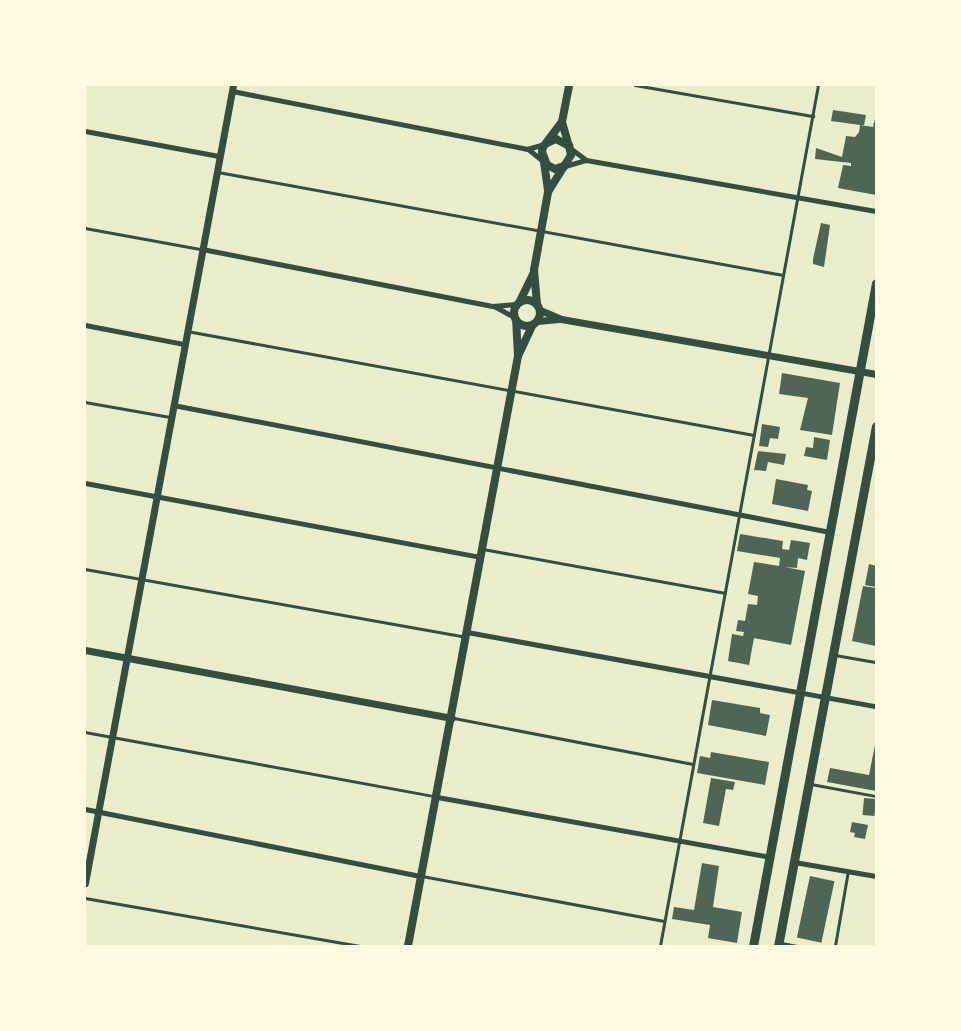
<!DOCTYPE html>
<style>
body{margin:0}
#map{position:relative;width:961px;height:1031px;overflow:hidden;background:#e9edc9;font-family:"Golos Text",sans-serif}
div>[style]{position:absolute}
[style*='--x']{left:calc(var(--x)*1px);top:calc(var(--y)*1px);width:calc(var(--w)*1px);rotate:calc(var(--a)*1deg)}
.building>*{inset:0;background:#4f6655;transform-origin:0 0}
.service>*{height:2.5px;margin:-1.25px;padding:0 1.25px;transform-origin:1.25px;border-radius:1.25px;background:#344e41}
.minor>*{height:5px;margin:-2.5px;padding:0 2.5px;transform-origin:2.5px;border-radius:2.5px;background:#344e41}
.tertiary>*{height:7px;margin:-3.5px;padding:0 3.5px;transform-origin:3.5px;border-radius:3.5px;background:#344e41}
.secondary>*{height:8px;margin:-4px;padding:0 4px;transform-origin:4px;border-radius:4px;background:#344e41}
.secondary>.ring{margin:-4px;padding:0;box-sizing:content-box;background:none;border:8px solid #344e41;border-radius:50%}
.primary>*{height:9px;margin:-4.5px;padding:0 4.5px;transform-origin:4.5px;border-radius:4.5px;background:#344e41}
span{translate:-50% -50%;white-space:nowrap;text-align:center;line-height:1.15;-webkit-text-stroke:4px #fefae0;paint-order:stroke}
.frame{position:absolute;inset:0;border:86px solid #fefae0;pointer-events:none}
</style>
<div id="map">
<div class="building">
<i style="clip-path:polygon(833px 110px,866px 115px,864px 125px,860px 125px,873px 127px,876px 114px,876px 195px,838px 188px,843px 165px,851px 166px,851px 163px,815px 159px,816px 148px,842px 157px,846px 136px,855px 137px,859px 132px,860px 125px,831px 121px)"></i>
<i style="clip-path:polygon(821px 223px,830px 225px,824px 267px,813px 264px,813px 259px)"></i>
<i style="clip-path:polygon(782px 373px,840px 383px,832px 435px,800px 430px,808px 398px,779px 394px)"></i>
<i style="clip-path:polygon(762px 424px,780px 427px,778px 439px,770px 438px,768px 447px,759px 446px)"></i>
<i style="clip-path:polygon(814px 437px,830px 440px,827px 460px,804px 456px,806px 447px,813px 448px)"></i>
<i style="clip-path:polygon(758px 451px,786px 454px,784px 465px,768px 462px,766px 471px,754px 470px)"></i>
<i style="clip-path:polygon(776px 479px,808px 485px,807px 490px,812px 491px,808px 511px,772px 504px)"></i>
<i style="clip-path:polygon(740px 534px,783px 541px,782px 549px,789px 550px,791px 540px,810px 543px,807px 560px,798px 558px,797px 568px,785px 567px,805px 571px,791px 645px,754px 638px,749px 665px,728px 661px,732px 634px,743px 636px,744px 632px,736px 631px,738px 620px,745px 621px,748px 604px,757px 605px,758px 596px,748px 594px,754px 562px,779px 566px,780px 558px,737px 551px)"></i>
<i style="clip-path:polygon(869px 564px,876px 566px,876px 587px,865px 585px)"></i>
<i style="clip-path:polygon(863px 586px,876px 588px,876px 646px,852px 641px)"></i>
<i style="clip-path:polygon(712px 700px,760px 708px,760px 713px,770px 715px,766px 736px,708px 725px)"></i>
<i style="clip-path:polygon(876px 740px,876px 791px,827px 782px,830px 768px,869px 775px)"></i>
<i style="clip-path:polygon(711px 752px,769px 762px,765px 785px,697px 773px,700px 756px,710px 758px)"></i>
<i style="clip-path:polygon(711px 778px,735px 782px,733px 790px,726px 789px,719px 826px,703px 823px)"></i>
<i style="left:864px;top:798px;width:12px;height:17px;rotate:5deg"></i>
<i style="clip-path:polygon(852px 822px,868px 825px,865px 839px,854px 837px,855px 833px,850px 832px)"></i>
<i style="clip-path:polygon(702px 863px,719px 866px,713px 907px,742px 912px,737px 943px,708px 938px,710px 925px,672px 919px,674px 907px,694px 910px)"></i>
<i style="left:810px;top:876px;width:25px;height:63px;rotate:12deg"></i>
</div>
<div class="service">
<i style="--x:635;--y:85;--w:181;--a:9.9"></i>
<i style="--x:218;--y:172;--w:574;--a:10.33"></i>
<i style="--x:85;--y:228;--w:118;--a:10.3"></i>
<i style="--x:187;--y:331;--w:576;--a:10.39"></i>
<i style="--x:85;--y:402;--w:86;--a:10"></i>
<i style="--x:483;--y:549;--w:246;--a:10.3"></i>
<i style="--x:85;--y:569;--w:386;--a:10.1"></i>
<i style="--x:835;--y:655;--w:42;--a:9.7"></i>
<i style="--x:454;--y:718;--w:243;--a:10.9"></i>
<i style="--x:85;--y:732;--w:356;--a:10.4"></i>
<i style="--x:811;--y:784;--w:66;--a:10.5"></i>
<i style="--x:422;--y:876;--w:246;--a:10.5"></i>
<i style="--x:85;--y:898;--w:279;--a:9.9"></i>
<i style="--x:782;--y:943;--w:15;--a:11"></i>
<i style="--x:660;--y:946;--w:875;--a:-79.6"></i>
<i style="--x:835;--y:946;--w:76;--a:-80.2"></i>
</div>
<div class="minor">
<i style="--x:232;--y:91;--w:301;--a:11.1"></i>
<i style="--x:527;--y:149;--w:19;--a:-16"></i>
<i style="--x:85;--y:131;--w:136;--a:10.6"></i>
<i style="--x:528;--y:149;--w:21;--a:39"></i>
<i style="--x:586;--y:160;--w:294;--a:10"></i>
<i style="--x:565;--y:166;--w:22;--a:-16"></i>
<i style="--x:586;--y:160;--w:21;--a:-143"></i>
<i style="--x:202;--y:249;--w:297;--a:11.1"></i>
<i style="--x:493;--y:306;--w:23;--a:-5"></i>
<i style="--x:494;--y:306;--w:23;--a:29"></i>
<i style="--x:85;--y:325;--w:101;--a:10.9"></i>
<i style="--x:173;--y:405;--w:669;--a:10.94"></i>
<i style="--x:85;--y:483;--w:403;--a:10.6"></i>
<i style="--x:467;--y:632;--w:416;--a:10.3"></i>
<i style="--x:437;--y:797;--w:338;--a:10.2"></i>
<i style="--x:85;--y:809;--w:343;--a:11.3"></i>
<i style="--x:794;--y:862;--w:83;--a:9.7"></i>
</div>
<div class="tertiary">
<i style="--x:540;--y:310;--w:23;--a:23"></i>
<i style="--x:561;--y:319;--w:320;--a:9.9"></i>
<i style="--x:537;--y:321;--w:22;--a:-5"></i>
<i style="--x:85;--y:650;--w:373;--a:10.5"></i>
<i style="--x:85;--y:883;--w:812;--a:-79.49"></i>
</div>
<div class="secondary">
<i style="--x:562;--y:122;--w:25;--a:74"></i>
<i style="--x:547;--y:143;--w:10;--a:-24"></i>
<i style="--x:556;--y:139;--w:15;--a:28"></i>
<i style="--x:569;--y:146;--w:9;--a:77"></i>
<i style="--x:571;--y:155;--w:13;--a:122"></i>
<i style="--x:564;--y:166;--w:9;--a:162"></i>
<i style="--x:555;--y:169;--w:9;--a:-153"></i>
<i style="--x:547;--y:165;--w:14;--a:-111"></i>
<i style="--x:542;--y:152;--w:5;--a:-79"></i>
<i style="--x:543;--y:147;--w:31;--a:-53"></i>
<i style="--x:562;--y:122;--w:38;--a:-79"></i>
<i style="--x:544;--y:162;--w:28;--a:82"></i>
<i class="ring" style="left:514px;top:300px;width:18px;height:18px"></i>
<i style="--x:520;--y:301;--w:32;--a:-64"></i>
<i style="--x:537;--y:304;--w:34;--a:-95"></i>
<i style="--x:534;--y:270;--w:79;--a:-79.8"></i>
<i style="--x:548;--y:192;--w:31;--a:-58"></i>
<i style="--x:519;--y:354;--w:31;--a:-65"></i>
<i style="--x:408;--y:946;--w:600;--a:-79.44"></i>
<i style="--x:518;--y:356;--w:35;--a:-93"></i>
</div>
<div class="primary">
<i style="--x:753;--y:946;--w:674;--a:-79.49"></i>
<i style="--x:778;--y:946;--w:529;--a:-79.33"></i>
</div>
<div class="frame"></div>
</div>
